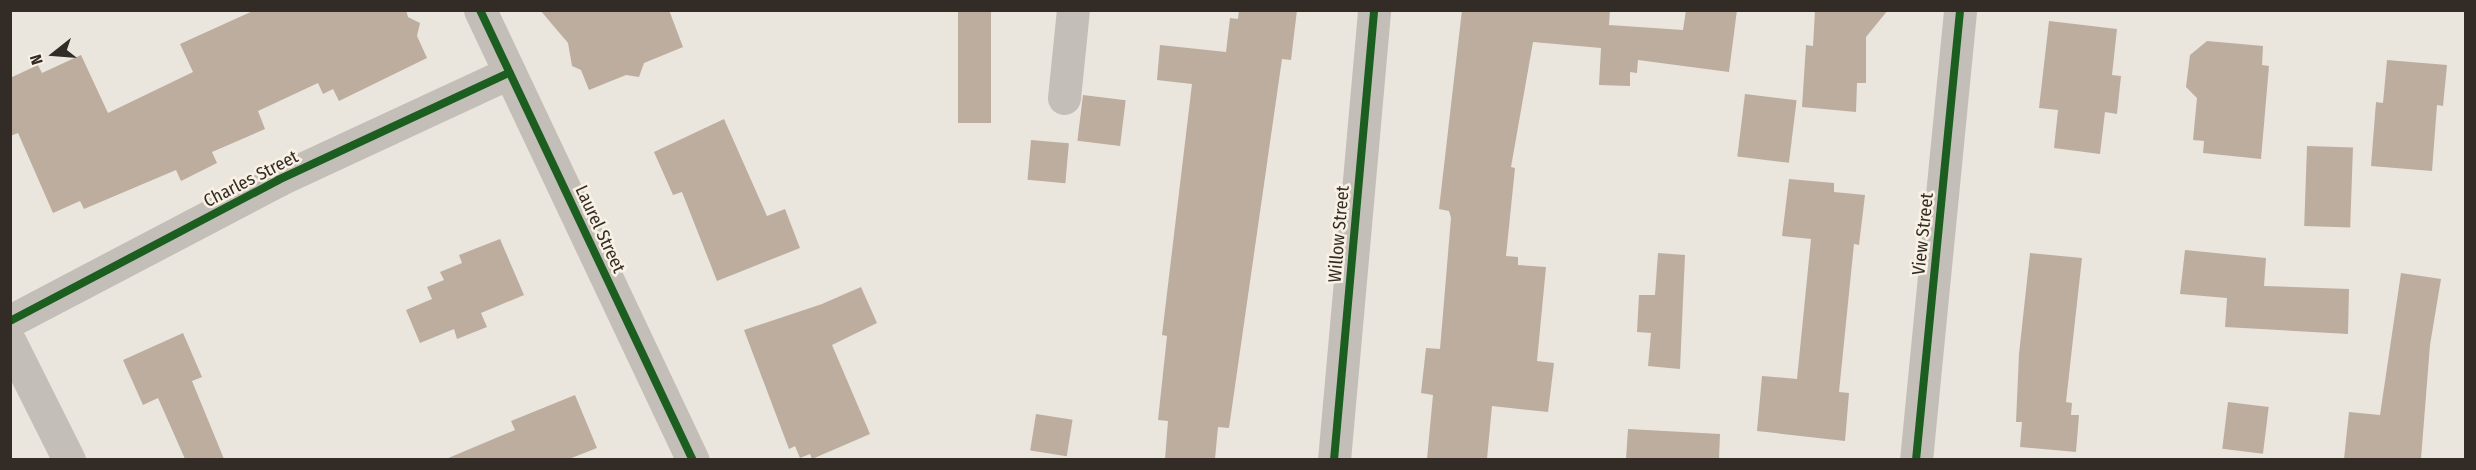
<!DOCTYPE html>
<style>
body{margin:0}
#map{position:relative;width:2476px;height:470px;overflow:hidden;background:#eae6dd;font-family:"Fira Sans Condensed",sans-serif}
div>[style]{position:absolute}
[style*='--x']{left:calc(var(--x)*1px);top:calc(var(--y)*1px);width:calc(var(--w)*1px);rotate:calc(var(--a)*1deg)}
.building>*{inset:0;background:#bdad9f;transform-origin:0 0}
.minor>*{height:33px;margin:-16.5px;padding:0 16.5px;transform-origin:16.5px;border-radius:16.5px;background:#c3beb7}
.cycleway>*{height:8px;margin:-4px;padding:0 4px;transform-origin:4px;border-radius:4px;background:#1b5e20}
span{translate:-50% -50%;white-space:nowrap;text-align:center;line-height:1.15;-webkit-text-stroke:5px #f8f1e4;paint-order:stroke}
.street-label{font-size:18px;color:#332c26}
.frame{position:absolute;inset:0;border:12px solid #332c26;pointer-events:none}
.north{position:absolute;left:24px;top:24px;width:60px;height:60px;-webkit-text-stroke:4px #f8f1e4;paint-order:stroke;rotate:253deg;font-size:16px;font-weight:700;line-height:24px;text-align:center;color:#332c26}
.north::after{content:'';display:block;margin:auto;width:21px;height:27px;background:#332c26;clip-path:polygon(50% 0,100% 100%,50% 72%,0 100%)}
</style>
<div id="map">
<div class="building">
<i style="clip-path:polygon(255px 10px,406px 10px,408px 17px,420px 23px,417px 36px,427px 58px,339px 101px,333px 89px,323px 94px,318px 83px,258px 111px,265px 129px,212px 152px,217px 163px,181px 181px,176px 170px,84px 209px,80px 201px,53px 213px,18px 133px,10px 136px,10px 78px,38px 65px,42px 73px,81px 55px,108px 113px,193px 72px,180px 44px)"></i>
<i style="clip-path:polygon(540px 10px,669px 10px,683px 47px,644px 63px,639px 77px,626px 75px,589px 90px,581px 70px,572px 66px,568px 43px)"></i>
<i style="left:958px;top:10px;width:33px;height:113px"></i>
<i style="clip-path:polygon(1239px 10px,1297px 10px,1291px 60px,1282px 59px,1229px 428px,1218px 427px,1215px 459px,1165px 459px,1168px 421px,1158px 420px,1167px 336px,1162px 335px,1192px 84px,1157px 80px,1160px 45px,1226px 52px,1230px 18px,1238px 19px)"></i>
<i style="clip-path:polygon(1462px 10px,1610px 10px,1609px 25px,1683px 30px,1686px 10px,1737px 10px,1729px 72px,1638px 60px,1637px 73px,1630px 72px,1630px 86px,1599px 85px,1601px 48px,1533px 42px,1511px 167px,1515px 168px,1506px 256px,1518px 257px,1518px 265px,1546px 267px,1537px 361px,1554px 363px,1548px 412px,1492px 406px,1487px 459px,1427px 459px,1433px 395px,1421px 393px,1426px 348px,1440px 349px,1451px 218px,1449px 211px,1439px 209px)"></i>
<i style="clip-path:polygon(1815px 10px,1888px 10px,1866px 37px,1866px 83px,1857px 83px,1856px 112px,1802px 107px,1806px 45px,1813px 46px)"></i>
<i style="clip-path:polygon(2049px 21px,2117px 29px,2112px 75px,2121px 76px,2117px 114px,2105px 112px,2100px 154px,2054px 148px,2058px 110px,2039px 108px)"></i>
<i style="clip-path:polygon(2207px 41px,2263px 46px,2262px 65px,2269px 66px,2261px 159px,2203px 153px,2204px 141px,2193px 140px,2197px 98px,2186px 87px,2190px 55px)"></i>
<i style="clip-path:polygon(2387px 60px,2447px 65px,2443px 106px,2437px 105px,2432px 171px,2371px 166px,2376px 102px,2383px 103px)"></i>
<i style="left:1745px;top:94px;width:52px;height:63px;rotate:7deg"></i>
<i style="left:1083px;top:95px;width:43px;height:46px;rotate:7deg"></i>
<i style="clip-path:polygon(724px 119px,767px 216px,785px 209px,800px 248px,717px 281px,682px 192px,673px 195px,654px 152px)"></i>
<i style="left:1031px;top:140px;width:38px;height:40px;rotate:5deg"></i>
<i style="left:2307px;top:146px;width:46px;height:80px;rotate:2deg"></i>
<i style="clip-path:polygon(1789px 179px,1834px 183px,1834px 192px,1865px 195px,1859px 245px,1854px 244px,1839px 392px,1849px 393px,1845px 441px,1757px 431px,1762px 376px,1797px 379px,1811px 239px,1782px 236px)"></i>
<i style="clip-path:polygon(500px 239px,524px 295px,481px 313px,487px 327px,457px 339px,454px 329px,420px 343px,406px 310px,432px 299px,427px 287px,444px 280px,440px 272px,462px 263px,459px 255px)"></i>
<i style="clip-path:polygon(2185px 250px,2266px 258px,2264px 286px,2349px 289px,2348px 334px,2225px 327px,2227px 298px,2180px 294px)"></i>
<i style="clip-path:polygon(1658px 253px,1685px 255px,1680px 369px,1648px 366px,1651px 333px,1637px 332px,1639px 295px,1655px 295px)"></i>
<i style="clip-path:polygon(2030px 253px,2082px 258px,2066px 402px,2072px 403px,2071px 415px,2079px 415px,2076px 452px,2020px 447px,2022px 422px,2016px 422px,2019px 354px)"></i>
<i style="clip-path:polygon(2401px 273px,2441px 279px,2430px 345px,2421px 459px,2344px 459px,2349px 412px,2380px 415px)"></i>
<i style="clip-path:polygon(861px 287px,877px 323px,832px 345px,870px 434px,812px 459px,810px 454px,800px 458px,795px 446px,789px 449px,744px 330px,822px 304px)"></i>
<i style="clip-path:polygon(183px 333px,202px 377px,192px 381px,224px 459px,185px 459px,158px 398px,143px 405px,123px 360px)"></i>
<i style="clip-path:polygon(575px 395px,597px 448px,569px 459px,446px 459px,515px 430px,511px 421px)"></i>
<i style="left:2228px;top:402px;width:41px;height:47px;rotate:7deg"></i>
<i style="left:1036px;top:414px;width:37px;height:37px;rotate:9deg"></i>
<i style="clip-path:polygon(1628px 429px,1720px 434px,1719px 459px,1626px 459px)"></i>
</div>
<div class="minor">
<i style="--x:480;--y:10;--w:498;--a:64.7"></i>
<i style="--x:1064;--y:98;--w:88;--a:-84.2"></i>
<i style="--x:10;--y:321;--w:303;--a:-27.7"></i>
<i style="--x:278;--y:180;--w:255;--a:-24.9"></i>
<i style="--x:10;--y:342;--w:132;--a:63.4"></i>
<i style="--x:1334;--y:460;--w:452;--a:-84.9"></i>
<i style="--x:1916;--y:460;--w:452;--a:-84.4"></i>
</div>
<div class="cycleway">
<i style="--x:480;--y:10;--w:498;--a:64.7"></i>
<i style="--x:10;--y:321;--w:303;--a:-27.7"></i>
<i style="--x:278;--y:180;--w:255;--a:-24.9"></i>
<i style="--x:1334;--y:460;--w:452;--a:-84.9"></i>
<i style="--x:1916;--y:460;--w:452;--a:-84.4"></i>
</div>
<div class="street-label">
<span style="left:251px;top:179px;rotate:-27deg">Charles Street</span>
<span style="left:600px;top:229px;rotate:65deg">Laurel Street</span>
<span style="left:1339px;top:234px;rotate:-85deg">Willow Street</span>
<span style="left:1923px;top:234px;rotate:-84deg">View Street</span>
</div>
<div class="frame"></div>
<div class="north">N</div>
</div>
